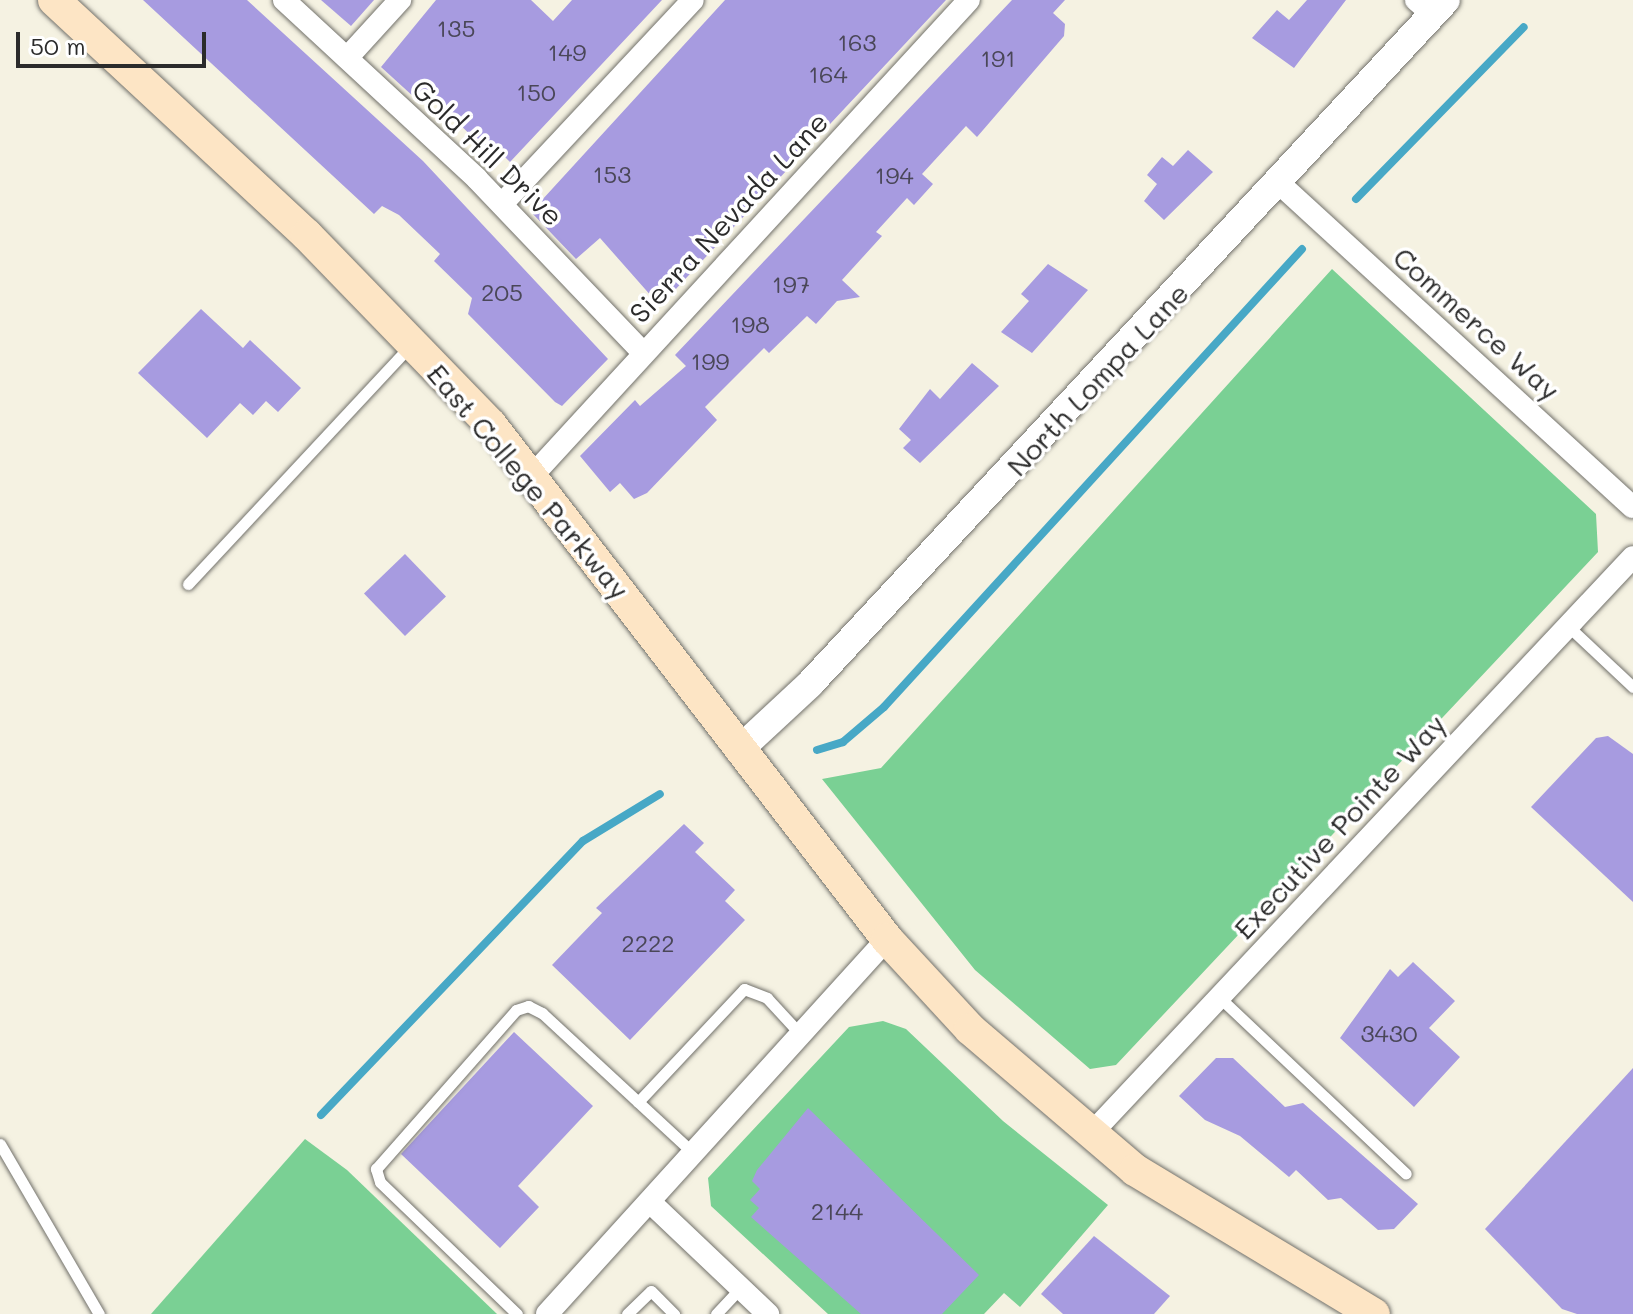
<!DOCTYPE html>
<style>
body{margin:0}
#map{position:relative;width:1633px;height:1314px;overflow:hidden;background:#f5f2e2;font-family:Mali,sans-serif}
div>[style]{position:absolute}
[style*='--x']{left:calc(var(--x)*1px);top:calc(var(--y)*1px);width:calc(var(--w)*1px);rotate:calc(var(--a)*1deg)}
.green>*{inset:0;background:#7ad094}
.stream>*{height:8px;margin:-4px;padding:0 4px;transform-origin:4px;border-radius:4px;background:#47a8c6}
.building>*{inset:0;background:#a79be0;transform-origin:0 0}
.roads{filter:drop-shadow(0 0 2px #72716b) drop-shadow(0 0 2px #72716b)}
.service>*{height:11px;margin:-5.5px;padding:0 5.5px;transform-origin:5.5px;border-radius:5.5px;background:#fff}
.minor>*{height:22px;margin:-11px;padding:0 11px;transform-origin:11px;border-radius:11px;background:#fff}
.tertiary>*{height:28px;margin:-14px;padding:0 14px;transform-origin:14px;border-radius:14px;background:#fff}
.secondary>*{height:32px;margin:-16px;padding:0 16px;transform-origin:16px;border-radius:16px;background:#fde5c5}
span{translate:-50% -50%;white-space:nowrap;text-align:center;line-height:1.15;-webkit-text-stroke:7px #fff;paint-order:stroke}
.number-label{font-size:24px;color:#4a4758}
.number-label span{-webkit-text-stroke-width:0}
.street-label{font-size:28px;color:#2b2b2b}
.scale{position:absolute;left:16px;top:32px;width:190px;height:36px;box-sizing:border-box;border:4px solid #2b2b2b;border-top:0;padding-left:10px;font-size:24px;line-height:28px;white-space:nowrap;color:#2b2b2b;-webkit-text-stroke:6px #fff;paint-order:stroke}
</style>
<div id="map">
<div class="green">
<i style="clip-path:polygon(1332px 269px,1596px 514px,1598px 552px,1116px 1065px,1090px 1069px,975px 970px,822px 779px,881px 768px)"></i>
<i style="clip-path:polygon(883px 1021px,906px 1029px,1003px 1121px,1108px 1205px,1020px 1307px,1004px 1293px,984px 1314px,828px 1314px,711px 1206px,708px 1178px,849px 1027px)"></i>
<i style="clip-path:polygon(305px 1139px,347px 1170px,497px 1314px,151px 1314px)"></i>
</div>
<div class="stream">
<i style="--x:1356;--y:199;--w:240;--a:-45.7"></i>
<i style="--x:817;--y:750;--w:27;--a:-17"></i>
<i style="--x:843;--y:742;--w:54;--a:-40.5"></i>
<i style="--x:884;--y:707;--w:620;--a:-47.61"></i>
<i style="--x:321;--y:1115;--w:379;--a:-46.3"></i>
<i style="--x:583;--y:841;--w:90;--a:-31.4"></i>
</div>
<div class="building">
<i style="clip-path:polygon(143px 0,247px 0,423px 161px,608px 359px,562px 406px,555px 402px,468px 314px,472px 298px,434px 261px,440px 254px,399px 215px,382px 206px,374px 214px)"></i>
<i style="clip-path:polygon(321px 0,374px 0,351px 26px)"></i>
<i style="clip-path:polygon(436px 0,531px 0,553px 21px,572px 0,662px 0,510px 162px,500px 152px,494px 158px,446px 111px,420px 92px,415px 98px,381px 67px)"></i>
<i style="clip-path:polygon(725px 0,946px 0,660px 306px,600px 238px,576px 259px,531px 212px)"></i>
<i style="clip-path:polygon(1012px 0,1065px 0,1053px 13px,1065px 24px,1064px 36px,977px 137px,966px 126px,922px 174px,933px 184px,914px 205px,907px 198px,876px 232px,882px 236px,842px 280px,860px 297px,837px 301px,816px 324px,807px 316px,769px 353px,764px 348px,705px 407px,717px 420px,647px 493px,634px 499px,620px 483px,610px 492px,580px 456px,635px 400px,640px 406px,686px 366px,675px 355px)"></i>
<i style="clip-path:polygon(1307px 0,1346px 0,1294px 68px,1252px 38px,1277px 10px,1289px 20px)"></i>
<i style="clip-path:polygon(1188px 150px,1213px 172px,1164px 220px,1144px 201px,1157px 184px,1147px 175px,1162px 157px,1173px 166px)"></i>
<i style="clip-path:polygon(1048px 264px,1088px 290px,1032px 353px,1001px 332px,1029px 301px,1021px 294px)"></i>
<i style="clip-path:polygon(201px 309px,243px 348px,250px 340px,301px 388px,278px 412px,266px 401px,253px 415px,240px 403px,207px 438px,138px 373px)"></i>
<i style="clip-path:polygon(972px 363px,999px 386px,920px 463px,903px 448px,911px 440px,899px 429px,930px 389px,940px 399px)"></i>
<i style="left:405px;top:554px;width:59px;height:57px;rotate:46deg"></i>
<i style="clip-path:polygon(1608px 736px,1633px 754px,1633px 902px,1531px 807px,1596px 738px)"></i>
<i style="clip-path:polygon(684px 824px,704px 843px,695px 852px,735px 890px,725px 901px,745px 920px,630px 1040px,552px 965px,602px 913px,596px 908px)"></i>
<i style="clip-path:polygon(1413px 962px,1455px 1001px,1429px 1028px,1460px 1057px,1414px 1107px,1340px 1038px,1390px 969px,1398px 977px)"></i>
<i style="clip-path:polygon(514px 1032px,593px 1106px,518px 1186px,539px 1207px,500px 1248px,401px 1154px)"></i>
<i style="clip-path:polygon(1216px 1058px,1233px 1058px,1285px 1107px,1303px 1103px,1418px 1204px,1394px 1229px,1378px 1230px,1341px 1198px,1328px 1200px,1296px 1170px,1289px 1177px,1240px 1136px,1205px 1120px,1179px 1096px)"></i>
<i style="clip-path:polygon(1633px 1068px,1633px 1314px,1577px 1314px,1562px 1309px,1485px 1229px)"></i>
<i style="clip-path:polygon(808px 1108px,979px 1275px,942px 1314px,861px 1314px,751px 1217px,759px 1208px,750px 1200px,760px 1189px,752px 1181px,757px 1170px)"></i>
<i style="clip-path:polygon(1094px 1236px,1170px 1296px,1154px 1314px,1063px 1314px,1041px 1294px)"></i>
</div>
<div class="roads">
<div class="service">
<i style="--x:188;--y:584;--w:325;--a:-47"></i>
<i style="--x:1568;--y:626;--w:89;--a:43.2"></i>
<i style="--x:1219;--y:997;--w:257;--a:43.4"></i>
<i style="--x:638;--y:1102;--w:155;--a:-46.8"></i>
<i style="--x:744;--y:989;--w:25;--a:21"></i>
<i style="--x:767;--y:998;--w:50;--a:47.4"></i>
<i style="--x:0;--y:1144;--w:197;--a:59.8"></i>
<i style="--x:517;--y:1314;--w:190;--a:-136.1"></i>
<i style="--x:380;--y:1182;--w:14;--a:-107"></i>
<i style="--x:376;--y:1169;--w:212;--a:-48.6"></i>
<i style="--x:516;--y:1010;--w:13;--a:-18"></i>
<i style="--x:528;--y:1006;--w:16;--a:27"></i>
<i style="--x:542;--y:1013;--w:207;--a:42.8"></i>
<i style="--x:627;--y:1314;--w:33;--a:-44"></i>
<i style="--x:651;--y:1291;--w:33;--a:45"></i>
<i style="--x:716;--y:1314;--w:35;--a:-47"></i>
</div>
<div class="minor">
<i style="--x:284;--y:0;--w:263;--a:42.8"></i>
<i style="--x:477;--y:179;--w:240;--a:46.3"></i>
<i style="--x:1416;--y:0;--w:23;--a:41"></i>
<i style="--x:347;--y:58;--w:79;--a:-47.6"></i>
<i style="--x:1280;--y:184;--w:478;--a:42.5"></i>
<i style="--x:502;--y:204;--w:279;--a:-46.9"></i>
<i style="--x:532;--y:476;--w:646;--a:-47.45"></i>
<i style="--x:1089;--y:1136;--w:794;--a:-46.79"></i>
<i style="--x:650;--y:1202;--w:163;--a:43.5"></i>
<i style="--x:547;--y:1314;--w:506;--a:-47.8"></i>
</div>
<div class="tertiary">
<i style="--x:739;--y:750;--w:96;--a:-42.9"></i>
<i style="--x:809;--y:685;--w:935;--a:-47.08"></i>
</div>
<div class="secondary">
<i style="--x:54;--y:0;--w:345;--a:42.9"></i>
<i style="--x:307;--y:235;--w:264;--a:45.9"></i>
<i style="--x:491;--y:425;--w:649;--a:52.39"></i>
<i style="--x:887;--y:939;--w:122;--a:47.3"></i>
<i style="--x:970;--y:1029;--w:217;--a:40.5"></i>
<i style="--x:1135;--y:1170;--w:279;--a:31.1"></i>
</div>
</div>
<div class="number-label">
<span style="left:456px;top:28px">135</span>
<span style="left:857px;top:42px">163</span>
<span style="left:567px;top:52px">149</span>
<span style="left:998px;top:58px">191</span>
<span style="left:828px;top:74px">164</span>
<span style="left:536px;top:92px">150</span>
<span style="left:612px;top:174px">153</span>
<span style="left:894px;top:175px">194</span>
<span style="left:791px;top:284px">197</span>
<span style="left:502px;top:292px">205</span>
<span style="left:750px;top:324px">198</span>
<span style="left:710px;top:361px">199</span>
<span style="left:648px;top:943px">2222</span>
<span style="left:1389px;top:1033px">3430</span>
<span style="left:837px;top:1211px">2144</span>
</div>
<div class="street-label">
<span style="left:488px;top:152px;rotate:44deg">Gold Hill Drive</span>
<span style="left:728px;top:217px;rotate:-47deg">Sierra Nevada Lane</span>
<span style="left:1477px;top:323px;rotate:42deg">Commerce Way</span>
<span style="left:1097px;top:379px;rotate:-47deg">North Lompa Lane</span>
<span style="left:529px;top:481px;rotate:50deg">East College Parkway</span>
<span style="left:1339px;top:826px;rotate:-47deg">Executive Pointe Way</span>
</div>
<div class="scale">50 m</div>
</div>
